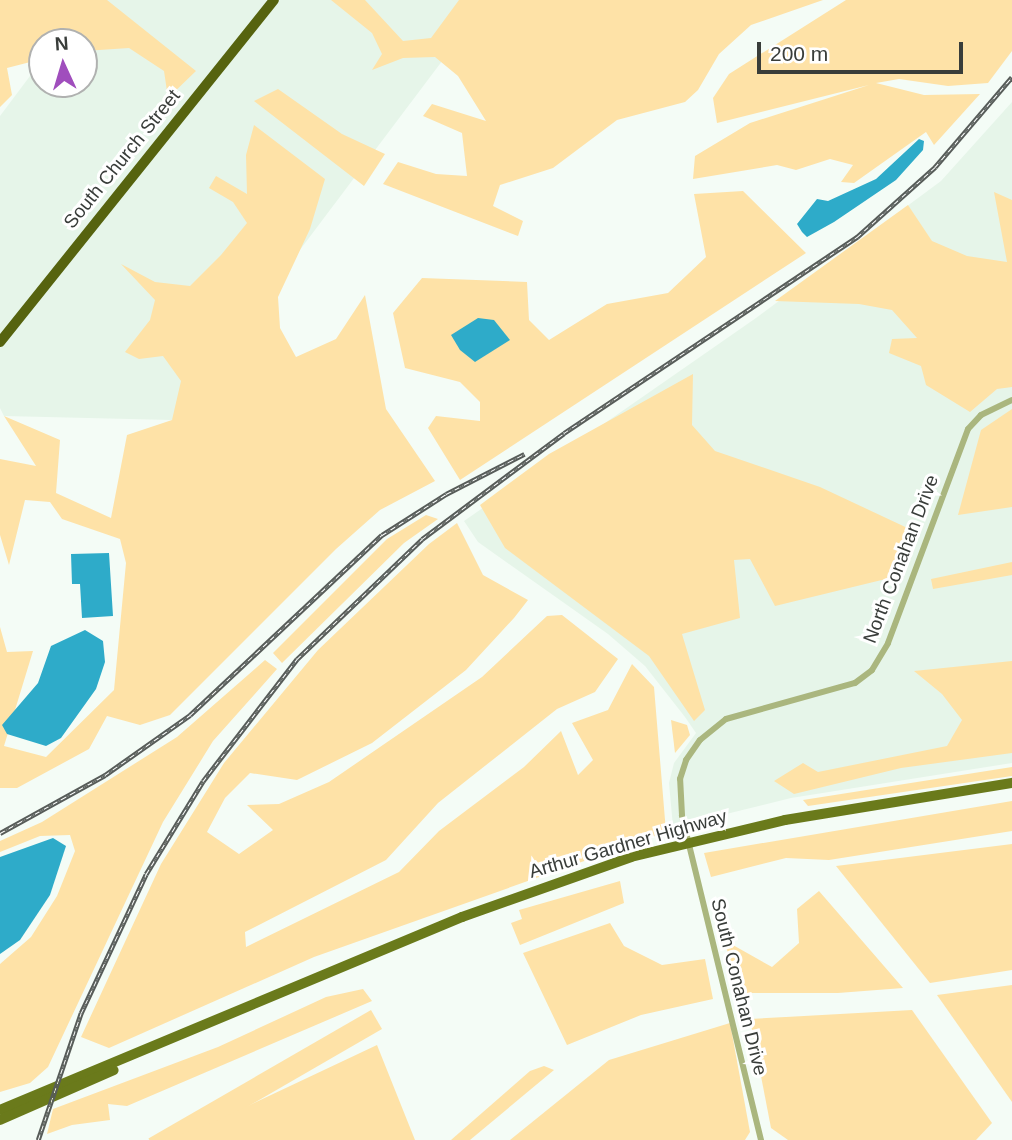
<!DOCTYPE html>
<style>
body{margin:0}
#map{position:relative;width:1012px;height:1140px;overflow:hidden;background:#f4fcf6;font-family:Helvetica,sans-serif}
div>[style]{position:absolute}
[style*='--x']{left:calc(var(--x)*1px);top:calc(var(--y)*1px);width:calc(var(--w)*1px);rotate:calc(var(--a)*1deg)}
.built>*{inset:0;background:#e6f5e9}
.green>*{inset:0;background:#fee2a7;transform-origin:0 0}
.water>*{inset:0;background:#2eabc9}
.street>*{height:6px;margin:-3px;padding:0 3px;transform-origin:3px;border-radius:3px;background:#aab67e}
.primary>*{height:10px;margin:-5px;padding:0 5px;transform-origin:5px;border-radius:5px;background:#6a7a1b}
.highway>*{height:10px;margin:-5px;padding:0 5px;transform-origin:5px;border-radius:5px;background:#56630f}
.rail>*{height:4.5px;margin-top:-2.25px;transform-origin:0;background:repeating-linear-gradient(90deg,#fff 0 5px,#575c59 0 10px);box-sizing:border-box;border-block:2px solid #575c59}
span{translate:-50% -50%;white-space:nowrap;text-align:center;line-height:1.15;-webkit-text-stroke:6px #fff;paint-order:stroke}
.street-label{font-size:19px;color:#393d3a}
.north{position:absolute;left:28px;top:28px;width:70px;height:70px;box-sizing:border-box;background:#fff;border:2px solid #b0b1b0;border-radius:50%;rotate:356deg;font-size:19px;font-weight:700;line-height:28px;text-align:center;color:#393d3a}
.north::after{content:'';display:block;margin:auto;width:24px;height:32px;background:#a04ebd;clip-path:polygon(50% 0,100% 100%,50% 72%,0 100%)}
.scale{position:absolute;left:757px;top:42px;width:206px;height:32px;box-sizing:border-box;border:4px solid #393d3a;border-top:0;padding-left:9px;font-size:21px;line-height:24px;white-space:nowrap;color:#393d3a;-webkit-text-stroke:5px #fff;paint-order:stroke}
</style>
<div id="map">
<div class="built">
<i style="clip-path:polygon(94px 0,488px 0,172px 420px,4px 416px,0 408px,0 116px,42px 60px,42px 84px,84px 84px,84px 42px)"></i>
<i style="clip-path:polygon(1012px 102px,1012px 763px,791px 798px,673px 827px,669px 783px,674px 763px,696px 733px,685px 717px,645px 666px,608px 634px,478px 542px,464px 521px,756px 318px,941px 181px)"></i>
</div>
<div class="green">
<i style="clip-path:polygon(0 0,107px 0,196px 71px,168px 98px,164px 71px,129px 48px,84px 51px,84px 42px,42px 42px,42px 59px,7px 68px,12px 95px,0 107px)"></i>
<i style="clip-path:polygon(331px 0,365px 0,403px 41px,431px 38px,459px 0,823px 0,751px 25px,719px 54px,698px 90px,685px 102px,617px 120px,553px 168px,500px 185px,493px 206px,523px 221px,518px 236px,383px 184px,398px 162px,436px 174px,467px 176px,462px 133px,423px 116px,432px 104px,486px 121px,458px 76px,435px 57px,403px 58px,372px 70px,382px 54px,372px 33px)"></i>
<i style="clip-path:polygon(846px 0,1012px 0,1012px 51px,988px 83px,948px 86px,899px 79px,876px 83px,924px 95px,980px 94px,934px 145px,926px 132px,854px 183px,841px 182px,853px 165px,830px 159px,796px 170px,777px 165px,693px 179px,695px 156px,750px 123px,869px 85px,717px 123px,713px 98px,729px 74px)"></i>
<i style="clip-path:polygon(278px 89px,342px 134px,385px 154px,364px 186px,254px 101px)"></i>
<i style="clip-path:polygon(254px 125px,325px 179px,310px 229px,278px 297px,280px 328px,296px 357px,336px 339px,365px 295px,386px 409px,435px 481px,380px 510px,336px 549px,170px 715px,140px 725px,107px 716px,89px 749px,17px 788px,0 788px,0 627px,7px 652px,33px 651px,4px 746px,46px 757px,114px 690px,126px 563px,120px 539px,62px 519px,50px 502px,25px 500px,9px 565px,0 535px,0 459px,36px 466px,4px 416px,60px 440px,56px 493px,111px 518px,127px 435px,172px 420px,181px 381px,163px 356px,139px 359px,125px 352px,150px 320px,155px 300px,121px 264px,155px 282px,190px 286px,221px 255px,247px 223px,233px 202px,209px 188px,216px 176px,247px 194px,246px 155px)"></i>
<i style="clip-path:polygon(743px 191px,806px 253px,460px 480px,428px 428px,436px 416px,480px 421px,480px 402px,460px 382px,405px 368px,393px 313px,422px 278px,527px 282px,529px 320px,549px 340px,607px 304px,668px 293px,706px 257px,694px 194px)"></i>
<i style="clip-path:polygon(994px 192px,1012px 200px,1012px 387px,997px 389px,970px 412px,926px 385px,921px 366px,889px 353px,892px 339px,917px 338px,892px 310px,859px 304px,775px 301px,908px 205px,932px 241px,967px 256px,1007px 262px)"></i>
<i style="clip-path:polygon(693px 374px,692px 425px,715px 451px,820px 487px,916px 532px,894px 577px,775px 606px,750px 559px,734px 560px,740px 618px,682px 634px,705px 710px,694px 721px,649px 656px,505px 548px,480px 505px,549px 454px)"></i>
<i style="clip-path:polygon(1012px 409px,1012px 507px,958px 515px,981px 430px)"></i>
<i style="clip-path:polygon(426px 515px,438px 519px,404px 543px,282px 663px,273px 653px,387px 539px)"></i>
<i style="clip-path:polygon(457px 523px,483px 575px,528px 600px,514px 618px,466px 670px,372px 743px,297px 780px,250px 773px,225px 798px,207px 832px,239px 854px,273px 830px,247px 805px,279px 804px,329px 782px,482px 677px,547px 616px,562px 615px,618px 659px,595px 692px,557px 709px,438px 803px,386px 860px,245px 932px,246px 947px,399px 872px,439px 831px,524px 767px,561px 731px,578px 775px,593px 760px,572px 723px,608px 710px,632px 664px,654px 687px,666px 832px,314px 957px,109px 1048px,81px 1037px,161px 864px,224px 763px,318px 650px,429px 544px)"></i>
<i style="clip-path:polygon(1012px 562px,1012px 575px,933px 589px,931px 579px)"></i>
<i style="clip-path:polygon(265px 660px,277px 669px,213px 741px,163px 822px,48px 1067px,30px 1083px,0 1092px,0 964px,31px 937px,57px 896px,75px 851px,70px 835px,40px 836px,0 852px,0 841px,42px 822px,177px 737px)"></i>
<i style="clip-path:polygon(1012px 661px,1012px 753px,901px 768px,794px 794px,774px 781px,803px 763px,818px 772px,947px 746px,962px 720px,942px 694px,914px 671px)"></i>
<i style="clip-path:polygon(671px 720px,687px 725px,690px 735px,675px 753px)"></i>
<i style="clip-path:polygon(1012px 767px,1012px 776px,808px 806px,803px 800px)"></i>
<i style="clip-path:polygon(1012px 801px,1012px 831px,829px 860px,786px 858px,711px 877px,704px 853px)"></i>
<i style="clip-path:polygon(1012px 844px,1012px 970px,930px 983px,836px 866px)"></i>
<i style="clip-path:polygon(620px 881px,624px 903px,520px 945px,511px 923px,522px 919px,519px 910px)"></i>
<i style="clip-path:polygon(819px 891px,903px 988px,838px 993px,740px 993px,724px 940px,772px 967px,799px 943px,797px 909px)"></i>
<i style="clip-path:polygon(610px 923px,624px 946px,662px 965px,705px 959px,713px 999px,641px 1015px,567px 1045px,523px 953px)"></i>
<i style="clip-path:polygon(1012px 985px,1012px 1102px,937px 995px)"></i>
<i style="clip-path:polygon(363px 989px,372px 1001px,127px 1106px,108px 1104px,110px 1120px,72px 1125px,47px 1134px,53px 1109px,218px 1047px,326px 997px)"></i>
<i style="left:371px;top:1010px;width:22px;height:257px;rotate:60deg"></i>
<i style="clip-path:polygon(912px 1010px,992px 1123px,976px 1140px,788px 1140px,771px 1128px,750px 1019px)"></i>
<i style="clip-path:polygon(730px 1023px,750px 1132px,745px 1140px,510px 1140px,609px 1060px)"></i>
<i style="clip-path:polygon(377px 1045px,415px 1140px,165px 1140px,207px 1125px)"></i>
<i style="clip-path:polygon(544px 1066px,554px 1070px,470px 1140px,451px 1140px,530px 1071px)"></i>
</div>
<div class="water">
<i style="clip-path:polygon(919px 139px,924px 141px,923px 150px,896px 180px,834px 222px,807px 237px,802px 232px,797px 224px,817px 199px,828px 201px,876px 179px)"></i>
<i style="clip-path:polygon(478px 318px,494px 320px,510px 340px,475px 362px,460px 350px,451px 335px)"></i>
<i style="clip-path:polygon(109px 553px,113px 616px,82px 618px,80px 584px,72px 584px,71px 554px)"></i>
<i style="clip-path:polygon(85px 630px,103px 641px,105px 662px,96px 689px,61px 738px,46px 746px,7px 734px,2px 725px,38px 683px,51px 646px)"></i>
<i style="clip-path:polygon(53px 838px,66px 846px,50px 895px,20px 940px,0 954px,0 857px)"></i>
</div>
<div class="street">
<i style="--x:761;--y:1140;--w:334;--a:-103.7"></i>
<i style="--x:682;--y:815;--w:36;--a:-93"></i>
<i style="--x:680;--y:779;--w:20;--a:-72"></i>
<i style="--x:686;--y:760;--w:24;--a:-55"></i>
<i style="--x:700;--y:740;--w:33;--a:-39"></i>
<i style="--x:726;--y:719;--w:134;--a:-15.6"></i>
<i style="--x:855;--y:683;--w:21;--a:-37"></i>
<i style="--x:872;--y:670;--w:31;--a:-59"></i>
<i style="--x:888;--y:643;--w:228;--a:-69.5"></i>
<i style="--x:968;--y:429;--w:19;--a:-47"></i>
<i style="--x:981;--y:415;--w:34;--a:-26"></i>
</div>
<div class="primary">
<i style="--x:0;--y:1110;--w:501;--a:-22.67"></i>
<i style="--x:462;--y:917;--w:179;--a:-19.5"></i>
<i style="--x:631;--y:857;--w:158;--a:-13.5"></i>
<i style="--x:785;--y:820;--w:230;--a:-9.3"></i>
<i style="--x:0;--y:1120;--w:124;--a:-23.7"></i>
</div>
<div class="highway">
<i style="--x:0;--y:342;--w:438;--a:-51.3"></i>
</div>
<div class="rail">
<i style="--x:0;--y:833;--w:120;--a:-28.9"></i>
<i style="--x:105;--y:775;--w:104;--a:-35.2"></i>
<i style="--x:190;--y:715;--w:263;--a:-43.2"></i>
<i style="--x:382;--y:535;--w:76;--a:-32.6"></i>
<i style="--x:446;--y:494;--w:88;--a:-27.1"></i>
<i style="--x:38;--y:1140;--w:134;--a:-71.3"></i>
<i style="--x:81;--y:1013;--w:153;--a:-64.9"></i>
<i style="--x:146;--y:874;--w:109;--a:-58.5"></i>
<i style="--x:203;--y:781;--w:154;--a:-52.4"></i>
<i style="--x:297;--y:659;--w:173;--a:-43.8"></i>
<i style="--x:422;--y:539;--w:177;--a:-36.7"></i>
<i style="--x:564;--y:433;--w:353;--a:-33.8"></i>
<i style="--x:857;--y:237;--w:105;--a:-41.9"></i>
<i style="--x:935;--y:167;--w:118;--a:-49.5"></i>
</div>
<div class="street-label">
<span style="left:122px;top:159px;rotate:-51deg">South Church Street</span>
<span style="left:901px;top:559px;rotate:-69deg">North Conahan Drive</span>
<span style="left:628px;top:844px;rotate:-16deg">Arthur Gardner Highway</span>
<span style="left:739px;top:987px;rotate:76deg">South Conahan Drive</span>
</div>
<div class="north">N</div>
<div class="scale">200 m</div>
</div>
